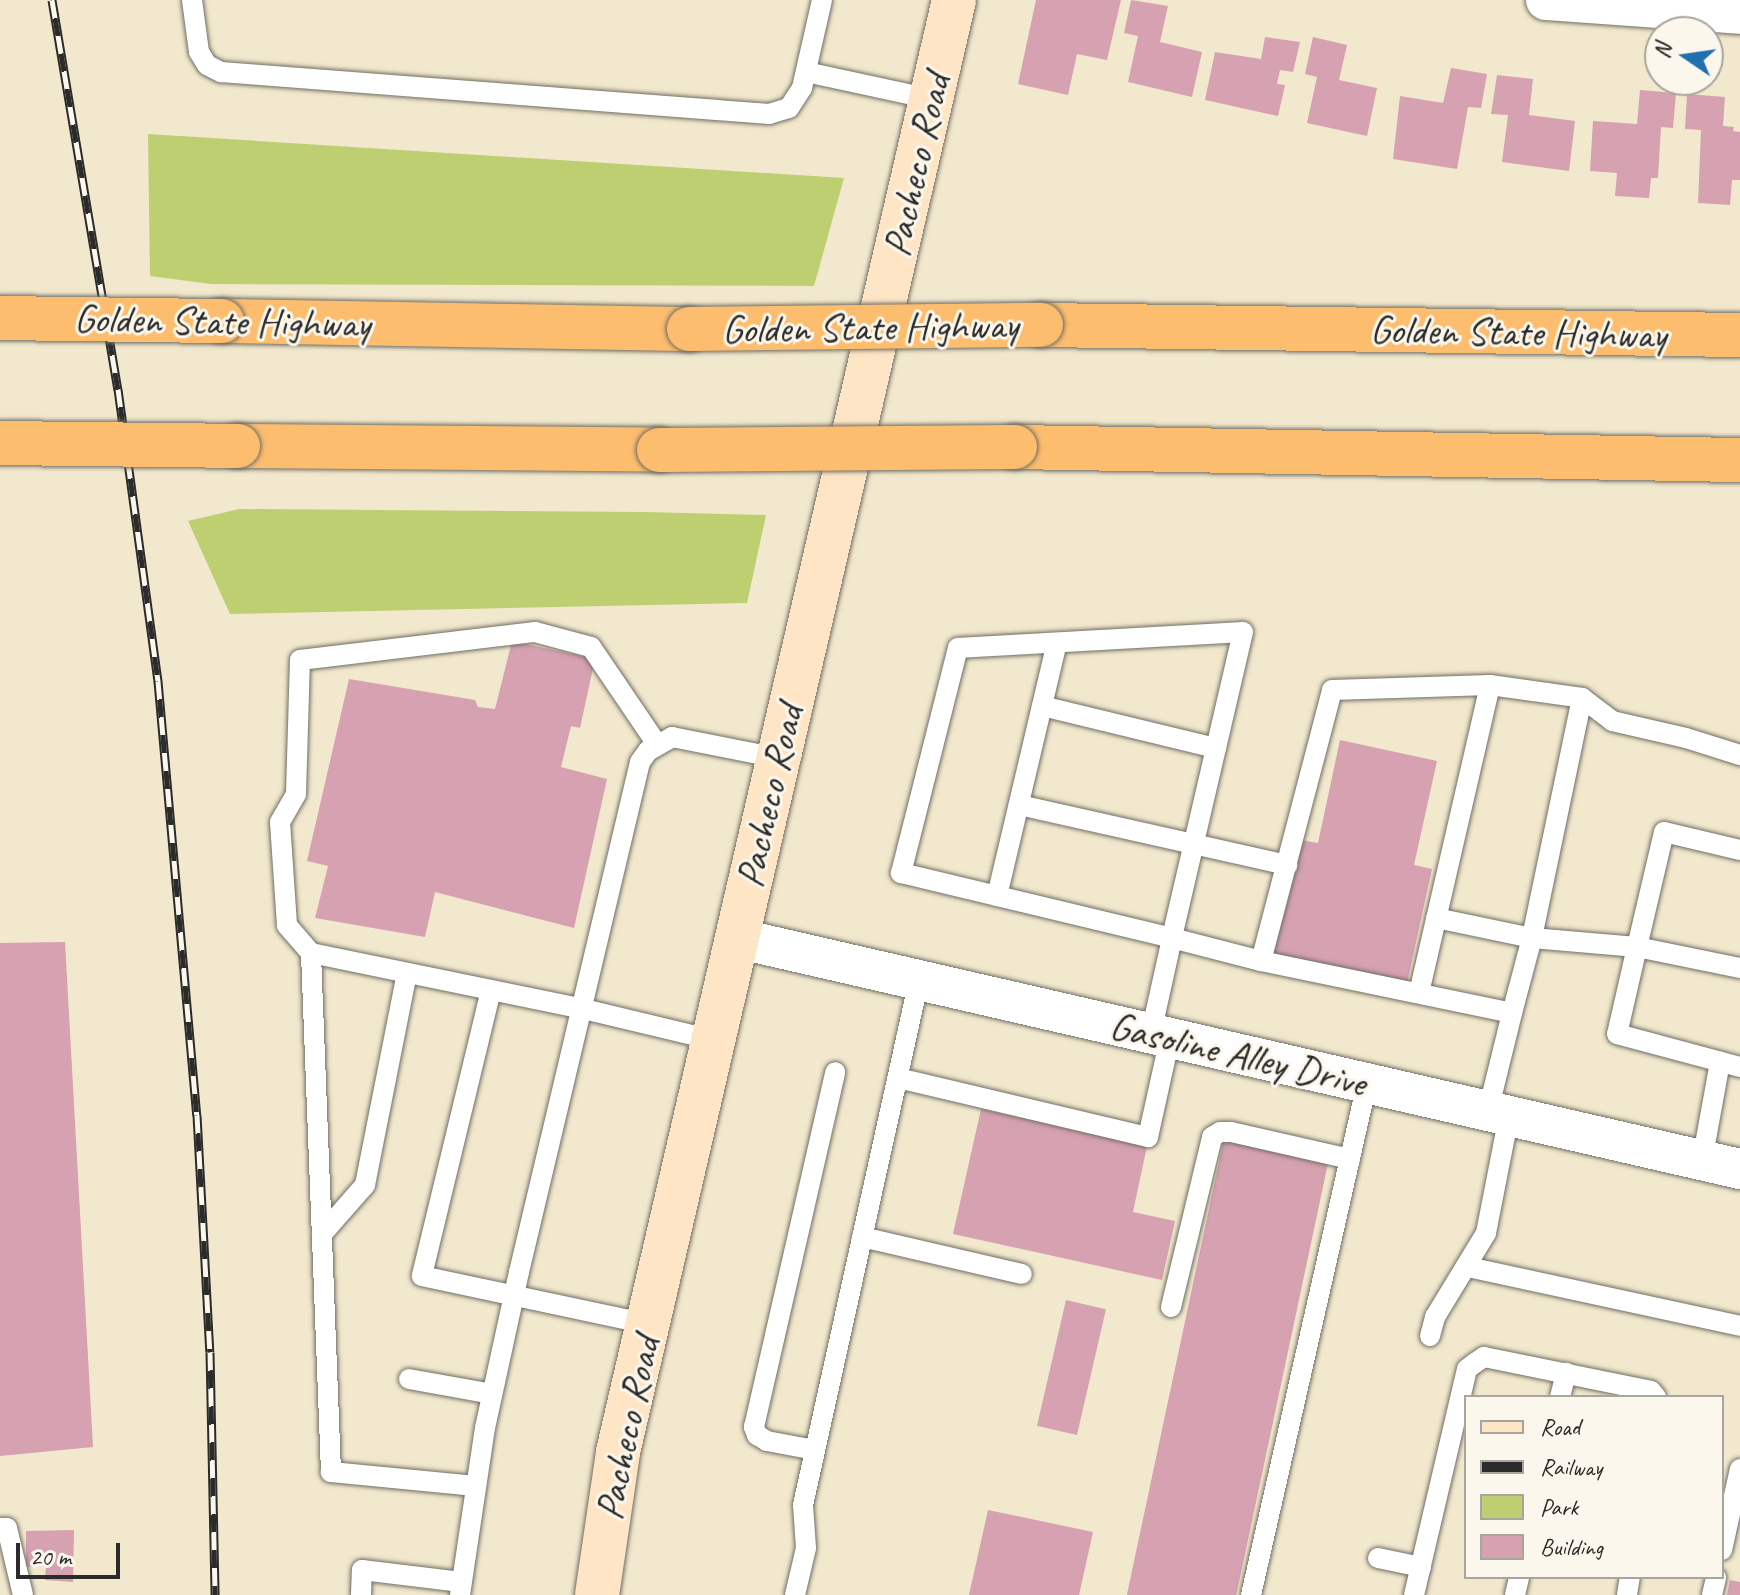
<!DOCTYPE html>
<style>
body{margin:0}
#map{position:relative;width:1740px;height:1595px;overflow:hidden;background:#f1e8cd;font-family:Caveat,sans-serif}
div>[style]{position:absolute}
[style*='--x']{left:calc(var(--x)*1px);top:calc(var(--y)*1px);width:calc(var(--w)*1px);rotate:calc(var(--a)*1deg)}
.green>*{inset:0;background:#becf71}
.building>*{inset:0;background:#d6a1b1;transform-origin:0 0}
.roads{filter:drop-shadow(0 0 2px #706d64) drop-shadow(0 0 2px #706d64)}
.lane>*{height:20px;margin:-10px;padding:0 10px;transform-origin:10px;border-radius:10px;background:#fff}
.street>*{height:40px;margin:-20px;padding:0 20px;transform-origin:20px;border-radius:20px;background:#fff}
.secondary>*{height:44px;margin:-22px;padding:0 22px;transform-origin:22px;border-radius:22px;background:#fee5c5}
.highway>*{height:44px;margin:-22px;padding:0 22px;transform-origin:22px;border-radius:22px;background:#fcbd6f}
.rail>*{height:9px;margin-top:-4.5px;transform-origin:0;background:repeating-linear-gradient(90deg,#fbf7ec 0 18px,#2b2b2b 0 36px);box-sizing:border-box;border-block:2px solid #2b2b2b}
.bridges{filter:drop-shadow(0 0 2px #706d64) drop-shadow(0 0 2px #706d64)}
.highway-bridge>*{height:44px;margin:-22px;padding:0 22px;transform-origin:22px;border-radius:22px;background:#fcbd6f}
span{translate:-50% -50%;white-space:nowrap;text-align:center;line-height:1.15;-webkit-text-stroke:6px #fbf7ec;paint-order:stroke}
.street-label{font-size:40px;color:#2b2b2b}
.legend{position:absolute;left:1464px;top:1395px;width:260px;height:184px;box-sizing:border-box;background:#fbf7ec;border:2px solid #a8a59f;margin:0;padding:10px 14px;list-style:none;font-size:24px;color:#2b2b2b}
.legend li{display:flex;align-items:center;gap:16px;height:40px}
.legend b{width:40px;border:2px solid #a8a59f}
.north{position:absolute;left:1644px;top:16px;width:80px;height:80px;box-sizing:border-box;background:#fbf7ec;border:2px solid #a8a59f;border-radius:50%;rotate:283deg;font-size:22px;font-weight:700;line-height:32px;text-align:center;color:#2b2b2b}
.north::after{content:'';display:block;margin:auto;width:28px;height:36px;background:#1f6fb2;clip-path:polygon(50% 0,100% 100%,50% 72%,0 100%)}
.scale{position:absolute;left:16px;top:1543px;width:104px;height:36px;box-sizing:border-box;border:4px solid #2b2b2b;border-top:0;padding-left:10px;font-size:24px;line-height:28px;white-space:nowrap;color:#2b2b2b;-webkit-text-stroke:6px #fbf7ec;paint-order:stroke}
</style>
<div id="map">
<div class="green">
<i style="clip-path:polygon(148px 134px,844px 178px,814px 286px,211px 284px,150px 276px)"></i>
<i style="clip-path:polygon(239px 509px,645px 512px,766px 515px,747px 603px,230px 614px,188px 521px)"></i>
</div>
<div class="building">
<i style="clip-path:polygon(1036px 0,1121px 0,1107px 60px,1077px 54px,1068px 95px,1018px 84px)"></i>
<i style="clip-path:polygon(1131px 0,1168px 6px,1160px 42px,1202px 52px,1192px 97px,1128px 82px,1138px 36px,1124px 33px)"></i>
<i style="clip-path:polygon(1265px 37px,1300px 42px,1293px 72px,1280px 70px,1277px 84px,1285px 85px,1278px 116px,1205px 100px,1215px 52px,1261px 59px)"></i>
<i style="clip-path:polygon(1313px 37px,1347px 45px,1339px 80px,1377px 88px,1367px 136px,1307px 123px,1317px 77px,1305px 74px)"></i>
<i style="clip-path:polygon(1451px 68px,1487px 74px,1481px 108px,1468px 107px,1457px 169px,1393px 159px,1400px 96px,1443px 103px)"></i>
<i style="clip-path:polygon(1497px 75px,1533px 79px,1529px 115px,1575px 121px,1569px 171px,1502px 162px,1508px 115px,1491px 114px)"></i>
<i style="clip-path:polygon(1640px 90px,1676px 93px,1673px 128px,1661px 127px,1658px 178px,1651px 178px,1649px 198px,1615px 196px,1617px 173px,1590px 171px,1593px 121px,1637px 124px)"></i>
<i style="clip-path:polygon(1687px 94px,1725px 97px,1723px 126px,1734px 127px,1733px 131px,1740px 132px,1740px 180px,1732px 180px,1730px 205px,1698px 203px,1701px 130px,1685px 129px)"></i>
<i style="clip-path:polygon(512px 641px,595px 659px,580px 728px,571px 726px,561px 767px,607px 779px,574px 928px,435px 892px,425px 937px,315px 918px,328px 866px,307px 861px,349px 679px,475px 700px,478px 707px,495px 709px)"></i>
<i style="clip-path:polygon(1340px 740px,1437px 761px,1414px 865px,1432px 869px,1407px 983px,1274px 954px,1300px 840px,1318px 843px)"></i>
<i style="clip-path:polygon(65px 942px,93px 1447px,0 1456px,0 943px)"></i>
<i style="clip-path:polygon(981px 1109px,1147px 1146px,1133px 1212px,1175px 1221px,1162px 1280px,953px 1234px)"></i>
<i style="left:1224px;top:1138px;width:107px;height:468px;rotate:12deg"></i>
<i style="left:1066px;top:1300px;width:41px;height:129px;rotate:13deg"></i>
<i style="clip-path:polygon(988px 1510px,1093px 1532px,1079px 1595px,969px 1595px)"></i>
<i style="clip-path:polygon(74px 1530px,73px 1582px,45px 1580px,46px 1566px,26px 1567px,26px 1531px)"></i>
<i style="clip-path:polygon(1730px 1580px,1740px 1582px,1740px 1595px,1727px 1595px)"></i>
</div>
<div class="roads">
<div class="lane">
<i style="--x:192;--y:0;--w:52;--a:82.3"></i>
<i style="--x:199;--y:52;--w:15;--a:58"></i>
<i style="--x:207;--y:65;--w:16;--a:27"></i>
<i style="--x:221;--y:72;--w:550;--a:4.38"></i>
<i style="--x:769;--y:114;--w:21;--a:-17"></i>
<i style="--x:789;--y:108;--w:24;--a:-57"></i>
<i style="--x:802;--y:88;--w:90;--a:-77.2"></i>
<i style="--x:806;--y:72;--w:128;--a:12.2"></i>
<i style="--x:1243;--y:632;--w:314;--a:103.1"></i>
<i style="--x:1172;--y:938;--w:279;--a:-166.5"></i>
<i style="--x:901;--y:873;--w:232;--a:-75.8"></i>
<i style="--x:958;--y:648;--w:285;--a:-3.2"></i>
<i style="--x:1582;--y:698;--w:38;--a:37"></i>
<i style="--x:1612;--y:721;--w:76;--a:12.9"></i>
<i style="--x:1686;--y:738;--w:57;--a:17.5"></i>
<i style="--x:1042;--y:706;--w:179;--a:13.6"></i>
<i style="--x:1019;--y:805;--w:275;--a:12.6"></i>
<i style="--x:1740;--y:850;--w:78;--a:-166.7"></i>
<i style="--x:1664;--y:832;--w:118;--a:103.2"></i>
<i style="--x:1637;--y:947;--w:105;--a:11.5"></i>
<i style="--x:997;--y:896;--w:260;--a:-76.7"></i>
<i style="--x:311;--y:953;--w:279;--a:11.6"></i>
<i style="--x:584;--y:1009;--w:133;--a:13.5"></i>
<i style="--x:1261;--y:961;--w:280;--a:-75.3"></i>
<i style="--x:1332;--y:690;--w:158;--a:-1.8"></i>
<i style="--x:1490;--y:685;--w:93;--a:8"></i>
<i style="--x:1582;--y:698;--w:245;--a:101.8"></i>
<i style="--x:1532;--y:938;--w:98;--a:-168.2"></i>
<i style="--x:491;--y:990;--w:294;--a:103.6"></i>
<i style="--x:422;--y:1276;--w:231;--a:12"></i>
<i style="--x:1419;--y:993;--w:316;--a:-77"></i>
<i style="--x:1151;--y:1033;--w:97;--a:-77.5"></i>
<i style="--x:1172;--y:938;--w:92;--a:14.5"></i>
<i style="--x:1261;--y:961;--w:256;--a:11.7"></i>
<i style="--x:1512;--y:1013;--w:78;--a:-75.1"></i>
<i style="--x:1532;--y:938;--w:105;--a:4.9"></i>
<i style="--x:1637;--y:947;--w:89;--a:102.9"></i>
<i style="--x:1617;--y:1034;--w:127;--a:15"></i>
<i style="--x:898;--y:1078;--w:257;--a:13.3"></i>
<i style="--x:1148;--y:1137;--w:101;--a:-77.5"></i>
<i style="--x:1488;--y:1111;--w:101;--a:-76.2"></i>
<i style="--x:1702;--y:1161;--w:101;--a:-79.7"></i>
<i style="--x:322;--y:1234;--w:65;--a:-48.7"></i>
<i style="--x:365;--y:1185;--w:216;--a:-78.8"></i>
<i style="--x:862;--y:1237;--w:164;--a:13"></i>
<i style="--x:1468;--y:1267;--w:278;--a:12.2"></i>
<i style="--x:1171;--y:1307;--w:175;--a:-76.4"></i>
<i style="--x:1212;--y:1137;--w:9;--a:-32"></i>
<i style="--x:1220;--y:1132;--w:11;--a:0"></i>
<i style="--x:1231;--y:1132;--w:122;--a:12.8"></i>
<i style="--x:1430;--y:1336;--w:20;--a:-75"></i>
<i style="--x:1435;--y:1317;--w:98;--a:-58.7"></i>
<i style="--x:1486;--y:1233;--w:119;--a:-78.9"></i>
<i style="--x:409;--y:1379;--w:84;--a:10.2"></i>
<i style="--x:1560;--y:1397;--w:25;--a:-76"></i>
<i style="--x:815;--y:1450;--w:49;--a:-169.4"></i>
<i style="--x:767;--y:1441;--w:12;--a:-149"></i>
<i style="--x:757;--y:1435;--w:9;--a:-111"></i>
<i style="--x:754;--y:1427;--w:364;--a:-77.1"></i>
<i style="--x:476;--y:1486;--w:146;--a:-174.5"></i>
<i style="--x:331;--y:1472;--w:519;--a:-92.21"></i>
<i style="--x:311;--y:953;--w:37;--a:-131"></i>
<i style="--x:287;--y:925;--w:103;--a:-93.9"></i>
<i style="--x:280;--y:822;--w:32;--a:-60"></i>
<i style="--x:296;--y:794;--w:134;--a:-88.3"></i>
<i style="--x:300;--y:660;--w:237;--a:-6.8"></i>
<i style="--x:535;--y:632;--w:58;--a:15"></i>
<i style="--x:591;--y:647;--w:117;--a:55.8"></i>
<i style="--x:0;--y:1528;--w:7;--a:0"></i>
<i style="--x:7;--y:1528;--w:69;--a:76.6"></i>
<i style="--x:1722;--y:1550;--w:83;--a:-77.5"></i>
<i style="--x:1378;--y:1558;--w:44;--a:11.8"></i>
<i style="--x:361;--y:1595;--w:25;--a:-88"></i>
<i style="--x:362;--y:1570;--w:100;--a:6.9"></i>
<i style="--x:460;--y:1595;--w:169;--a:-81.5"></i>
<i style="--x:485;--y:1428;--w:160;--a:-77.7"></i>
<i style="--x:519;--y:1272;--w:524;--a:-76.65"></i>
<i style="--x:640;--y:762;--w:14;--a:-54"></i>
<i style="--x:648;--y:751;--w:28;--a:-30"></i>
<i style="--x:672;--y:737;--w:108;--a:11.2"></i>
<i style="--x:795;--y:1595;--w:48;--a:-76.8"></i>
<i style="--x:806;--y:1548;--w:43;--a:-94"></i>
<i style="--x:803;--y:1505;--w:538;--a:-77.54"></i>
<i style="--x:1251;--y:1595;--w:525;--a:-77.23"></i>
<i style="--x:1414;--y:1595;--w:232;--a:-76.8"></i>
<i style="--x:1467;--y:1369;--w:10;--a:-37"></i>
<i style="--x:1475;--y:1363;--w:11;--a:-34"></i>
<i style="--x:1484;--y:1357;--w:170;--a:11.5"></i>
<i style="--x:1651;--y:1391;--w:8;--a:50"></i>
<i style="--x:1515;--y:1595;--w:18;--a:-77"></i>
<i style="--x:1627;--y:1595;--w:18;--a:-81"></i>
<i style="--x:1712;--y:1595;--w:18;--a:-77"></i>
</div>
<div class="street">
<i style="--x:1546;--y:0;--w:195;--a:4.1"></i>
<i style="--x:736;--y:938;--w:1030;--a:12.96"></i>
</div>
<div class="secondary">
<i style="--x:597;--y:1595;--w:145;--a:-81.6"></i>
<i style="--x:618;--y:1452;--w:1490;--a:-76.97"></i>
</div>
<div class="highway">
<i style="--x:222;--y:321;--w:467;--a:1"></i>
<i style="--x:1041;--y:325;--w:699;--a:0.82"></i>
<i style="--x:238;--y:446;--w:421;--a:0.5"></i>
<i style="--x:1015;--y:447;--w:725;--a:1.03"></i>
</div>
</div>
<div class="rail">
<i style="--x:52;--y:0;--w:395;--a:80.4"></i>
<i style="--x:118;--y:389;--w:295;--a:82.2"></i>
<i style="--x:158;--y:681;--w:436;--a:84.9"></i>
<i style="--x:197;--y:1115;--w:237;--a:86.9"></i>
<i style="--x:210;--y:1352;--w:243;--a:88.8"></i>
</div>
<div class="bridges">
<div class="highway-bridge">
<i style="--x:0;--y:318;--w:222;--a:0.8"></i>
<i style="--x:689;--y:329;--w:352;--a:-0.7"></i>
<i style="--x:0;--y:443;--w:238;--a:0.7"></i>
<i style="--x:659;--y:450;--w:356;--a:-0.5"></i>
</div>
</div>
<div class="street-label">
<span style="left:916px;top:165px;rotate:-77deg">Pacheco Road</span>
<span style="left:222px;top:321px;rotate:1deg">Golden State Highway</span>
<span style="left:870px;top:327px;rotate:-1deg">Golden State Highway</span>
<span style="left:1518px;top:332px;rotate:1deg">Golden State Highway</span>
<span style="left:769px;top:796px;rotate:-77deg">Pacheco Road</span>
<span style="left:1238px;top:1054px;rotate:13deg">Gasoline Alley Drive</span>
<span style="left:627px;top:1428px;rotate:-78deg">Pacheco Road</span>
</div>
<ul class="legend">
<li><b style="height:10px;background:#fee5c5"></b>Road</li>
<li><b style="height:10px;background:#2b2b2b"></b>Railway</li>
<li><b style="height:22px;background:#becf71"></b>Park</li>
<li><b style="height:22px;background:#d6a1b1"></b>Building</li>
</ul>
<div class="north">N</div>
<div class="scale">20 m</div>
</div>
